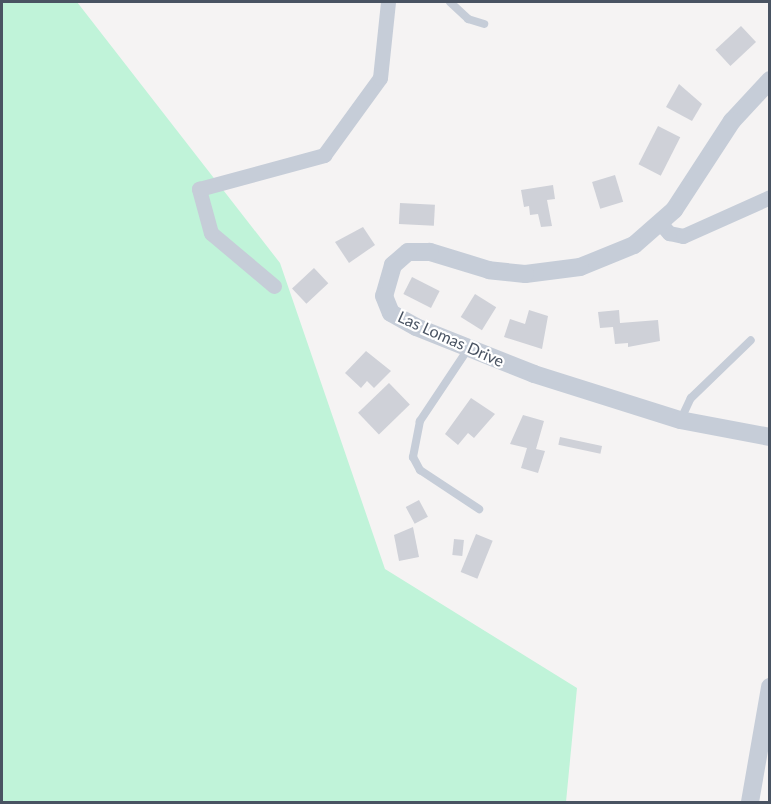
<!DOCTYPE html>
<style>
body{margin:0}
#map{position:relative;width:771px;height:804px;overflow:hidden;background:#f5f3f3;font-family:Lato,sans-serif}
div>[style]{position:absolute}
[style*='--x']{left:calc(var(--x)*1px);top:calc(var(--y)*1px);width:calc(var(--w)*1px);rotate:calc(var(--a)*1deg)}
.green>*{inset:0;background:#c0f3d9}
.building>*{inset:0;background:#cfd1d8;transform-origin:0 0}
.service>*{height:8px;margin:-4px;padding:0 4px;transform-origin:4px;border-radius:4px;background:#c6cdd8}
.minor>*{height:15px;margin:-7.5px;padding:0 7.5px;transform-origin:7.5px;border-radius:7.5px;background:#c6cdd8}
.tertiary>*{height:18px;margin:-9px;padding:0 9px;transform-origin:9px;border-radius:9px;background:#c6cdd8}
span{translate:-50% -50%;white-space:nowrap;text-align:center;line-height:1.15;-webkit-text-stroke:4.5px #fff;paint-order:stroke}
.street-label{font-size:16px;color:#495362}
.frame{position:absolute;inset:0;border:3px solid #495362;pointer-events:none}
</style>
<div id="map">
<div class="green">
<i style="clip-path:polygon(2px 2px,77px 2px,280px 263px,385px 569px,577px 688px,566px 802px,2px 802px)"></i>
</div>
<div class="building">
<i style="left:741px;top:26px;width:22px;height:35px;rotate:47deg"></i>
<i style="clip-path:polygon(679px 84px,702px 104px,692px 121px,666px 107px)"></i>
<i style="left:658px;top:126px;width:25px;height:43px;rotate:27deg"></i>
<i style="left:615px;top:175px;width:28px;height:24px;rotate:73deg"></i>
<i style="clip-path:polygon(553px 185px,555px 199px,547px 200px,552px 226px,541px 227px,538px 214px,530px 215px,529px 206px,524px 207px,521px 190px)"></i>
<i style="left:400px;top:203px;width:35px;height:21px;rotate:3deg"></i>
<i style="clip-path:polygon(363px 227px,375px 245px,349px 263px,335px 242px)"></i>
<i style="left:314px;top:268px;width:21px;height:30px;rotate:47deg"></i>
<i style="left:412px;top:277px;width:31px;height:19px;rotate:27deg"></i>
<i style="left:475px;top:294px;width:25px;height:27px;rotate:32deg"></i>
<i style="clip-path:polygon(529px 310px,548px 316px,542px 349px,504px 337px,510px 319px,525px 324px)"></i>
<i style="clip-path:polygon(619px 310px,620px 323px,658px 320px,660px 341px,628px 347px,628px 343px,615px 344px,613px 327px,600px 328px,598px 312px)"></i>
<i style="clip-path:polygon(366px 351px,391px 371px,374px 388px,367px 381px,361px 388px,345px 373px)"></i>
<i style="left:389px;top:383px;width:30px;height:43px;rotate:46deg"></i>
<i style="clip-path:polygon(471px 398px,495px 414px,474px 438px,468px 433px,458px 445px,445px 434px)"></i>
<i style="clip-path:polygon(523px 415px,544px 421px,536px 449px,545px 451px,538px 473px,521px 468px,527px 448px,510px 444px)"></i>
<i style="left:560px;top:437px;width:43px;height:8px;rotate:12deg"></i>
<i style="left:419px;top:500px;width:19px;height:15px;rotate:62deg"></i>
<i style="clip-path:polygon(413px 527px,419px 557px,399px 561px,394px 535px)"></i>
<i style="left:476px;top:534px;width:18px;height:41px;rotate:22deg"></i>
<i style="left:454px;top:539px;width:10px;height:16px;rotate:6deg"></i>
</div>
<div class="service">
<i style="--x:450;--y:2;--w:25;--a:43"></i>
<i style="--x:468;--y:19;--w:17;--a:17"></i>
<i style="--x:468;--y:349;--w:87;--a:123.7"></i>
<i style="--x:420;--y:421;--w:37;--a:101"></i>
<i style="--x:413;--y:457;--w:15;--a:62"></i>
<i style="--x:420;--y:470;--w:71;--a:33.5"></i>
<i style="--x:681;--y:419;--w:23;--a:-65"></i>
<i style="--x:691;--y:398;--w:83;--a:-44"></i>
</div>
<div class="minor">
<i style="--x:662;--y:225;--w:11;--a:49"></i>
<i style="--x:669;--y:233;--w:14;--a:12"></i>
<i style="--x:683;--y:236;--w:95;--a:-24.1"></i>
<i style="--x:274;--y:286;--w:82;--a:-139.9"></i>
<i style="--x:211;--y:233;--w:46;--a:-105.3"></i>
<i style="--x:199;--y:189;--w:130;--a:-15.2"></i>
<i style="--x:324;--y:155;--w:95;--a:-54"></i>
<i style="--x:380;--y:78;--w:76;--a:-84"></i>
</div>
<div class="tertiary">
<i style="--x:770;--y:80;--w:56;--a:132.8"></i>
<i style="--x:732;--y:121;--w:106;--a:123.1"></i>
<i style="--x:674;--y:210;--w:53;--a:138.8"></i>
<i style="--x:634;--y:245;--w:58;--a:157.8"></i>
<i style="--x:580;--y:267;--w:55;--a:172.7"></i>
<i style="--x:525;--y:274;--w:36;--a:-174"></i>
<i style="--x:489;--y:270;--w:62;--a:-163"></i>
<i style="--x:430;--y:252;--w:22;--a:180"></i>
<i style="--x:408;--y:252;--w:20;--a:139"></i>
<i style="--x:393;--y:265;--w:32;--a:106"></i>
<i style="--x:384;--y:296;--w:18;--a:68"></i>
<i style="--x:391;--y:313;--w:29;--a:29"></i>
<i style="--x:416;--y:327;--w:127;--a:21.7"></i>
<i style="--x:534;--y:374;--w:153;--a:17.5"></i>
<i style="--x:680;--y:420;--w:92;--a:10.7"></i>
<i style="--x:750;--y:802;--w:117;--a:-80.1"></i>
</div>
<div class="street-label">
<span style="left:451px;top:339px;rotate:24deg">Las Lomas Drive</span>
</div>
<div class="frame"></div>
</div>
